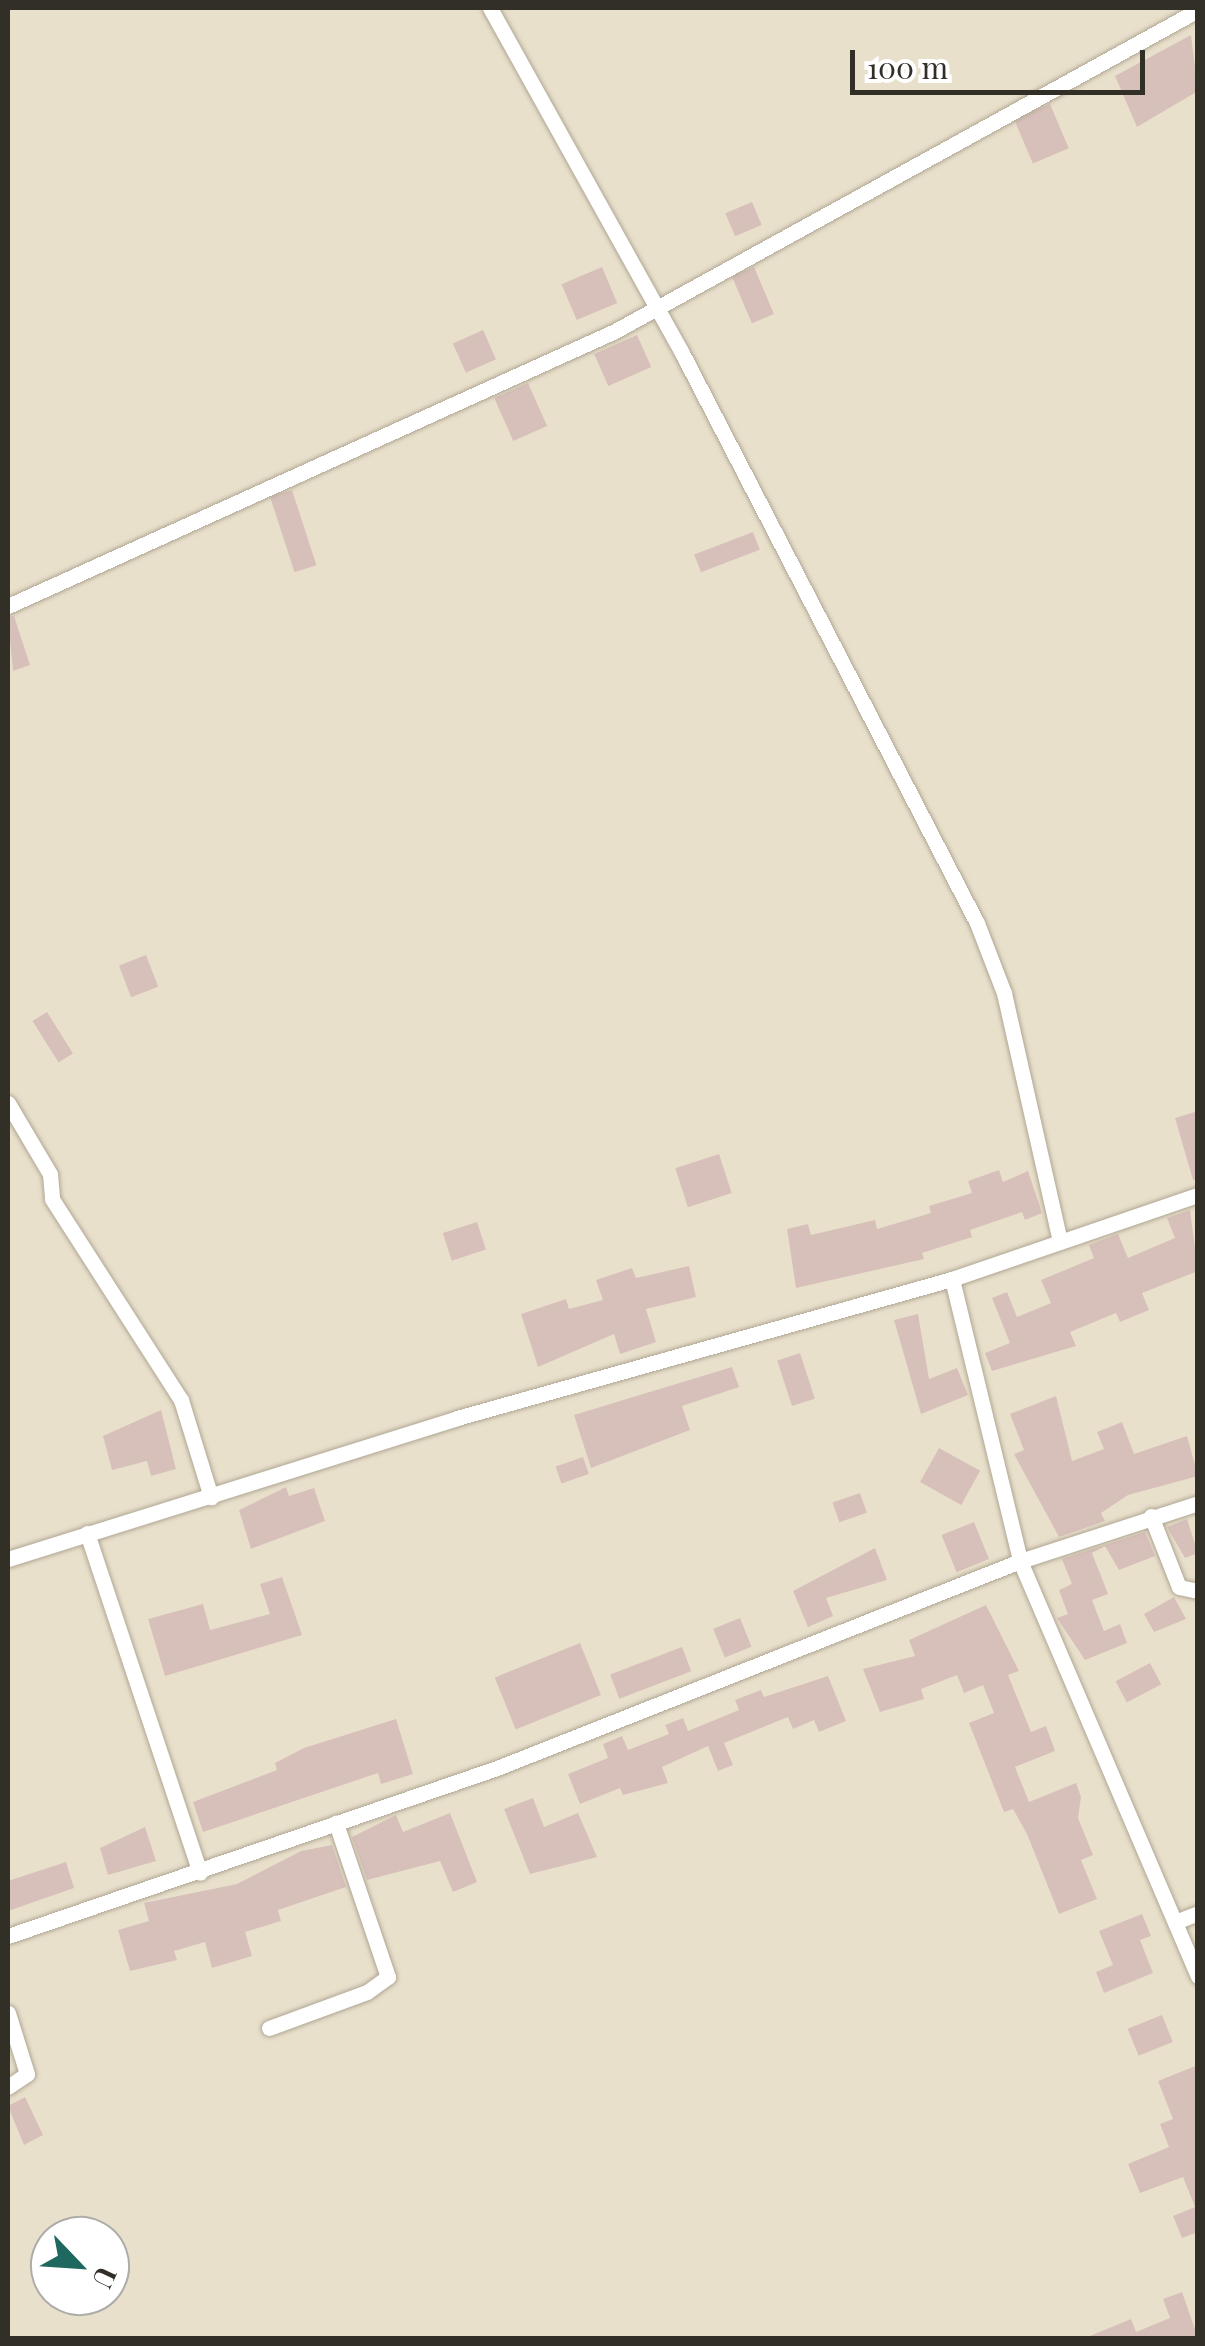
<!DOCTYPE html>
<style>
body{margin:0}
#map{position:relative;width:1205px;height:2346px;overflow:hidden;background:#e9e0cc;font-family:"Playfair Display",serif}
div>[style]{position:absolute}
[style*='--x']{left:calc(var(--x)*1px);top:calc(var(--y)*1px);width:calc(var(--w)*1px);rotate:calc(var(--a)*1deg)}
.building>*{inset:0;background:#d8c0ba;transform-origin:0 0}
.roads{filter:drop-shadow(0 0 2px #afa693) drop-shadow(0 0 2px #afa693)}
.minor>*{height:15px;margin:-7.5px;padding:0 7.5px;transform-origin:7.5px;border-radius:7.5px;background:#fff}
span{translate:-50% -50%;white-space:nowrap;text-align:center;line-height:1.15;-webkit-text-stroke:10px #fff;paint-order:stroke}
.frame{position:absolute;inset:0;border:10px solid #322f27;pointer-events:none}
.north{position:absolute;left:30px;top:2216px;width:100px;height:100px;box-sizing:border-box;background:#fff;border:2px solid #adaca9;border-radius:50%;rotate:115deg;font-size:28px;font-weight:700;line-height:40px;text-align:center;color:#322f27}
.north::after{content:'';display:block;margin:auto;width:35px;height:45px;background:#1e685f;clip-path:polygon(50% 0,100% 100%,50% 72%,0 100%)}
.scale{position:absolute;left:850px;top:50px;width:295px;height:45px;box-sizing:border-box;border:5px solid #322f27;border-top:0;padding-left:12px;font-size:30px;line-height:35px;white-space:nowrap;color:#322f27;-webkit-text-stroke:8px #fff;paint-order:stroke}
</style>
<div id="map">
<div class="building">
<i style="clip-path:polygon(1191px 35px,1198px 91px,1137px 127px,1115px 76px)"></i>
<i style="left:1050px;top:104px;width:48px;height:39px;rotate:67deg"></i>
<i style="left:752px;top:202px;width:25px;height:29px;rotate:67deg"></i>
<i style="left:602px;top:267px;width:39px;height:44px;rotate:67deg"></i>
<i style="left:754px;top:267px;width:51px;height:24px;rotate:67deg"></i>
<i style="left:483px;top:330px;width:32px;height:33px;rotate:66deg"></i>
<i style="left:637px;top:335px;width:35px;height:47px;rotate:66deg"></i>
<i style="left:528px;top:383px;width:47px;height:37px;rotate:66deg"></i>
<i style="left:292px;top:490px;width:79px;height:23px;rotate:72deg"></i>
<i style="left:753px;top:532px;width:19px;height:63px;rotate:69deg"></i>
<i style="clip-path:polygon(14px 616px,30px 665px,13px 671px,8px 617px)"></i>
<i style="left:146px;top:955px;width:34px;height:29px;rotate:69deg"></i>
<i style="left:47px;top:1012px;width:49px;height:17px;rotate:58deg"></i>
<i style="clip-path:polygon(1198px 1111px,1198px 1180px,1193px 1180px,1175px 1118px)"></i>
<i style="left:719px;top:1154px;width:41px;height:46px;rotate:72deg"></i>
<i style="clip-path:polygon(999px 1170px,1003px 1182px,1028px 1171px,1042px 1213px,1025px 1220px,1022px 1212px,970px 1230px,972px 1237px,922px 1253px,924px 1259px,796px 1288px,787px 1229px,808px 1224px,811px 1235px,875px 1220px,877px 1229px,931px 1213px,929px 1206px,972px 1193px,968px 1181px)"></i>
<i style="clip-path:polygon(1190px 1210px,1198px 1271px,1142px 1293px,1149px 1310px,1120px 1322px,1116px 1313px,1070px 1332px,1076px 1346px,992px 1371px,985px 1353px,1010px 1343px,992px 1298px,1007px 1292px,1017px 1317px,1051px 1303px,1041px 1280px,1094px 1258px,1089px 1245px,1118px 1234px,1128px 1258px,1175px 1238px,1167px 1218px)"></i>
<i style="left:477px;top:1222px;width:29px;height:36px;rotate:72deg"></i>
<i style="clip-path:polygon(689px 1266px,696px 1297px,646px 1309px,656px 1342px,620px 1354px,614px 1334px,538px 1367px,521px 1314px,566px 1299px,569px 1309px,603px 1300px,596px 1280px,632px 1268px,636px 1278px)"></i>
<i style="clip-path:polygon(918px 1314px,929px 1379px,957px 1368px,968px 1395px,921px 1414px,894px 1320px)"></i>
<i style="left:800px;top:1353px;width:48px;height:24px;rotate:72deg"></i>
<i style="clip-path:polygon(732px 1367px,739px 1387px,682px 1406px,690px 1430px,591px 1468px,574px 1415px)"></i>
<i style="clip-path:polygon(1056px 1396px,1072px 1461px,1104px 1449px,1097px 1432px,1122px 1422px,1134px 1454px,1187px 1436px,1198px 1476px,1128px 1495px,1101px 1513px,1105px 1521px,1059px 1537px,1014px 1454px,1024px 1450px,1010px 1414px)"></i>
<i style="clip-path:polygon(161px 1410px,176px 1469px,151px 1476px,147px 1461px,112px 1470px,103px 1436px)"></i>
<i style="left:939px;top:1448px;width:47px;height:39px;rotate:29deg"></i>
<i style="left:583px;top:1457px;width:18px;height:29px;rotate:71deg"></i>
<i style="clip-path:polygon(286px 1487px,289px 1496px,314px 1488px,325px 1521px,251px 1549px,239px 1510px)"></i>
<i style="left:860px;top:1493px;width:21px;height:29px;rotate:71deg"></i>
<i style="clip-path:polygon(1187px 1519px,1198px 1553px,1185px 1558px,1167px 1527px)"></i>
<i style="left:974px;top:1522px;width:40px;height:35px;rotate:68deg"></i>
<i style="clip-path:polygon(1145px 1532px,1155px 1556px,1119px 1570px,1105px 1546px,1092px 1553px,1108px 1594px,1092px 1600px,1104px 1631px,1120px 1624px,1127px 1643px,1085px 1660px,1057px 1618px,1068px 1614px,1059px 1590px,1072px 1584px,1062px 1559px)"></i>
<i style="clip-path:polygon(875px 1548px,887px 1580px,826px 1598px,833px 1616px,808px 1627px,793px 1591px)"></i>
<i style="clip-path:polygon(282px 1577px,302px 1635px,165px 1676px,148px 1619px,203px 1604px,210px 1630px,270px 1614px,260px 1584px)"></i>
<i style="clip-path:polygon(1174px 1597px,1186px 1619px,1154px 1632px,1144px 1614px)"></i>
<i style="clip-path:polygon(986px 1605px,1019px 1671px,1008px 1675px,1031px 1732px,1046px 1726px,1055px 1751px,1015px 1767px,1029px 1802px,1076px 1783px,1081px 1797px,1078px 1818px,1093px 1855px,1081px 1860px,1097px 1899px,1059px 1914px,1027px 1834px,1013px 1809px,1004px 1812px,969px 1723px,994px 1713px,983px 1685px,964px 1693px,957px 1675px,921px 1689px,924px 1699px,880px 1712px,863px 1669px,915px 1656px,909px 1640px)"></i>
<i style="left:740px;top:1618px;width:31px;height:29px;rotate:68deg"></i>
<i style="left:580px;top:1643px;width:56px;height:92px;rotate:68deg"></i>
<i style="left:682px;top:1647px;width:26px;height:77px;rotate:69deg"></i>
<i style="left:1150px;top:1663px;width:24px;height:39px;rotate:62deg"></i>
<i style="clip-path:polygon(828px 1676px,846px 1721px,819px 1732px,814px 1720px,793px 1729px,788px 1717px,724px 1743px,733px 1765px,718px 1771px,708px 1746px,662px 1767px,668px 1783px,623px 1795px,620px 1788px,580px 1804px,568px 1774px,608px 1758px,603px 1744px,622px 1736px,628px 1750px,669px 1734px,665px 1725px,683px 1718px,688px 1731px,739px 1710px,735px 1700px,761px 1690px,764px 1697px)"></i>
<i style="clip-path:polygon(396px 1719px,413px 1774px,381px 1784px,378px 1773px,203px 1832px,193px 1802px,277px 1770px,275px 1763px,304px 1748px)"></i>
<i style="clip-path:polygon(533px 1798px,544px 1827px,578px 1813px,597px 1857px,530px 1874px,504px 1809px)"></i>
<i style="clip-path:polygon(450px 1813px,477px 1882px,453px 1892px,440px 1861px,367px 1880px,352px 1837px,396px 1815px,403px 1832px)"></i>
<i style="clip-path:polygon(145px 1827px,156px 1861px,108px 1875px,100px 1848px)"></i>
<i style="clip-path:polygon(332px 1845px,346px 1887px,278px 1910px,281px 1921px,245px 1932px,252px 1956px,212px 1968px,205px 1942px,174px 1951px,177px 1960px,130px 1971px,118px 1930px,149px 1921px,144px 1903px,237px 1884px,301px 1851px)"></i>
<i style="clip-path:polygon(66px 1862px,74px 1888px,8px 1911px,8px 1881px)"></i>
<i style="clip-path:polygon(1142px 1914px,1151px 1936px,1140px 1940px,1153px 1973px,1104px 1993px,1096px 1972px,1113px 1965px,1099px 1931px)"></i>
<i style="left:1162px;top:2015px;width:29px;height:37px;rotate:68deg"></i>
<i style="clip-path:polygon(1198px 2065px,1198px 2232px,1182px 2238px,1173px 2216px,1195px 2207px,1183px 2177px,1140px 2193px,1128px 2164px,1169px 2147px,1160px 2124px,1173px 2119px,1158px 2081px)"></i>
<i style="clip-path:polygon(25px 2097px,43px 2135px,24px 2145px,8px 2106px)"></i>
<i style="clip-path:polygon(1182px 2292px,1198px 2338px,1085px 2338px,1131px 2319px,1136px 2332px,1170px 2318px,1163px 2299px)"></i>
</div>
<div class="roads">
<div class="minor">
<i style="--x:490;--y:8;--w:393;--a:60.9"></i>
<i style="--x:681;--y:351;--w:644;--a:62.64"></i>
<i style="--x:977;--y:923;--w:75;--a:68.9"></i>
<i style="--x:1004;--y:993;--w:251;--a:77.3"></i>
<i style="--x:8;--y:606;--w:666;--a:-24.37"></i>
<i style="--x:615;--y:331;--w:666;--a:-28.84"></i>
<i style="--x:8;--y:1103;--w:82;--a:59.4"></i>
<i style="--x:50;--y:1174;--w:25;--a:85"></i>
<i style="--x:52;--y:1199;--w:239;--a:57.3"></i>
<i style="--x:181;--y:1400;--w:102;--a:72.8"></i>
<i style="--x:952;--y:1279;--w:290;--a:76.4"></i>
<i style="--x:1020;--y:1561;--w:452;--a:66.8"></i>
<i style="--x:1151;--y:1516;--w:76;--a:68.5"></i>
<i style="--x:1179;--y:1587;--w:19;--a:12"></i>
<i style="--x:87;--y:1533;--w:358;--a:71.6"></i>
<i style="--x:8;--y:1559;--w:471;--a:-17.4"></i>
<i style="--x:457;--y:1418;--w:514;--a:-15.69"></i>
<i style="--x:952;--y:1279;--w:260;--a:-18.9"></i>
<i style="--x:1175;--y:1922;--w:25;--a:-21"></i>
<i style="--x:8;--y:1936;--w:517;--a:-18.96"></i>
<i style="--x:497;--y:1768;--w:562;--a:-21.59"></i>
<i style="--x:1020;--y:1561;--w:187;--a:-18"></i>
<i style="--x:8;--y:2013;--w:64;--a:72.7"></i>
<i style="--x:27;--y:2074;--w:23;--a:146"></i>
<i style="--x:269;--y:2028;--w:104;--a:-20.2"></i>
<i style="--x:367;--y:1992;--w:26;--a:-36"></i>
<i style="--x:388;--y:1977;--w:163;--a:-108.7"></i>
</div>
</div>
<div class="frame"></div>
<div class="north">U</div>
<div class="scale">100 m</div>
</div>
